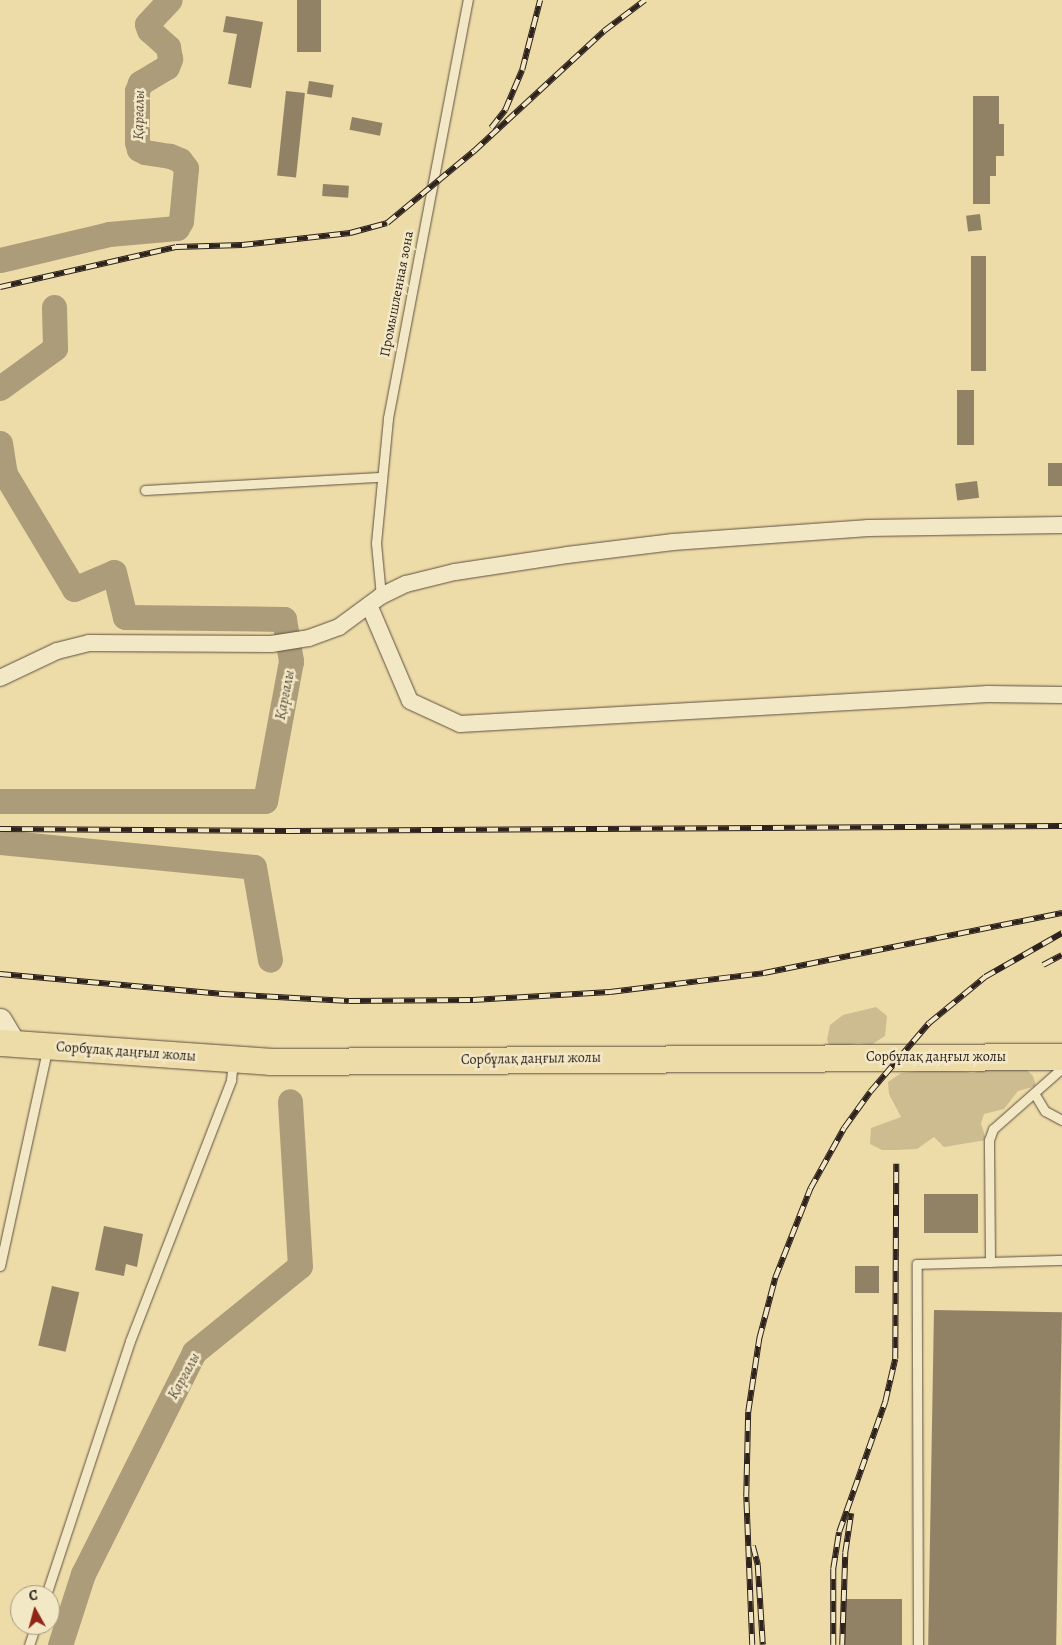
<!DOCTYPE html>
<meta charset="utf-8">
<style>
body{margin:0}
#map{position:relative;width:1062px;height:1645px;overflow:hidden;background:#eddba8;font-family:Alegreya,serif}
div>[style]{position:absolute}
[style*='--x']{left:calc(var(--x)*1px);top:calc(var(--y)*1px);width:calc(var(--w)*1px);rotate:calc(var(--a)*1deg)}
.green>*{inset:0;background:#cdbc90}
.river>*{height:25px;margin:-12.5px;padding:0 12.5px;transform-origin:12.5px;border-radius:12.5px;background:#ac9c79}
.building>*{inset:0;background:#918265;transform-origin:0 0}
.roads{filter:drop-shadow(0 0 1px #5e5040) drop-shadow(0 0 1px #5e5040)}
.lane>*{height:9px;margin:-4.5px;padding:0 4.5px;transform-origin:4.5px;border-radius:4.5px;background:#f3e8c6}
.street>*{height:16px;margin:-8px;padding:0 8px;transform-origin:8px;border-radius:8px;background:#f3e8c6}
.secondary>*{height:24px;margin:-12px;padding:0 12px;transform-origin:12px;border-radius:12px;background:#f3e8c6}
.primary>*{height:26px;margin:-13px;padding:0 13px;transform-origin:13px;border-radius:13px;background:#eddba8}
.rail>*{height:5.5px;margin-top:-2.75px;transform-origin:0;background:repeating-linear-gradient(90deg,#f3e8c6 0 11px,#2e221d 0 22px);box-sizing:border-box;border-block:1px solid #2e221d}
span{translate:-50% -50%;white-space:nowrap;text-align:center;line-height:1.15;-webkit-text-stroke:5px #f3e8c6;paint-order:stroke}
.street-label{font-size:14px;color:#2e221d}
.water-label{font-size:15px;color:#5a4d3d;font-style:italic}
.north{position:absolute;left:10px;top:1585px;width:50px;height:50px;box-sizing:border-box;background:#f3e8c6;border:1px solid #a49982;border-radius:50%;rotate:353deg;font-size:14px;font-weight:700;line-height:20px;text-align:center;color:#2e221d}
.north::after{content:'';display:block;margin:auto;width:18px;height:22px;background:#8f2418;clip-path:polygon(50% 0,100% 100%,50% 72%,0 100%)}
</style>
<div id="map">
<div class="green">
<i style="clip-path:polygon(876px 1007px,887px 1016px,885px 1036px,871px 1045px,858px 1043px,831px 1048px,827px 1040px,830px 1025px,843px 1015px)"></i>
<i style="clip-path:polygon(1020px 1063px,1033px 1076px,1036px 1086px,1018px 1091px,1004px 1109px,984px 1114px,981px 1123px,986px 1140px,944px 1147px,934px 1137px,917px 1149px,895px 1150px,882px 1150px,870px 1144px,871px 1128px,901px 1117px,889px 1094px,888px 1082px,901px 1073px,940px 1069px,974px 1073px,988px 1066px)"></i>
</div>
<div class="river">
<i style="--x:0;--y:260;--w:112;--a:-13.4"></i>
<i style="--x:109;--y:234;--w:68;--a:-5"></i>
<i style="--x:177;--y:228;--w:8;--a:-60"></i>
<i style="--x:181;--y:221;--w:53;--a:-84.6"></i>
<i style="--x:186;--y:168;--w:10;--a:-127"></i>
<i style="--x:180;--y:160;--w:11;--a:-158"></i>
<i style="--x:170;--y:156;--w:25;--a:-171"></i>
<i style="--x:145;--y:152;--w:7;--a:-153"></i>
<i style="--x:139;--y:149;--w:7;--a:-106"></i>
<i style="--x:137;--y:142;--w:51;--a:-90"></i>
<i style="--x:137;--y:91;--w:9;--a:-69"></i>
<i style="--x:140;--y:83;--w:31;--a:-31"></i>
<i style="--x:167;--y:67;--w:9;--a:-69"></i>
<i style="--x:170;--y:59;--w:12;--a:-99"></i>
<i style="--x:168;--y:47;--w:25;--a:-138"></i>
<i style="--x:149;--y:30;--w:6;--a:-108"></i>
<i style="--x:147;--y:24;--w:33;--a:-47"></i>
<i style="--x:0;--y:388;--w:68;--a:-36"></i>
<i style="--x:55;--y:348;--w:41;--a:-91.4"></i>
<i style="--x:0;--y:443;--w:31;--a:81"></i>
<i style="--x:5;--y:474;--w:134;--a:59"></i>
<i style="--x:74;--y:589;--w:43;--a:-23"></i>
<i style="--x:114;--y:572;--w:46;--a:76.3"></i>
<i style="--x:125;--y:617;--w:159;--a:0.7"></i>
<i style="--x:284;--y:619;--w:43;--a:80.5"></i>
<i style="--x:291;--y:661;--w:142;--a:100.5"></i>
<i style="--x:265;--y:801;--w:265;--a:180"></i>
<i style="--x:0;--y:842;--w:255;--a:5.6"></i>
<i style="--x:254;--y:867;--w:94;--a:80.2"></i>
<i style="--x:60;--y:1645;--w:75;--a:-72.1"></i>
<i style="--x:83;--y:1574;--w:248;--a:-63.4"></i>
<i style="--x:194;--y:1352;--w:136;--a:-39.1"></i>
<i style="--x:300;--y:1266;--w:165;--a:-93.5"></i>
</div>
<div class="building">
<i style="left:297px;top:0;width:24px;height:52px"></i>
<i style="clip-path:polygon(226px 16px,263px 22px,251px 88px,228px 84px,237px 34px,223px 32px)"></i>
<i style="left:309px;top:81px;width:25px;height:13px;rotate:9deg"></i>
<i style="left:286px;top:91px;width:19px;height:85px;rotate:6deg"></i>
<i style="clip-path:polygon(973px 96px,999px 96px,999px 124px,1004px 124px,1004px 156px,996px 156px,996px 176px,990px 176px,990px 204px,973px 204px)"></i>
<i style="left:352px;top:117px;width:31px;height:13px;rotate:11deg"></i>
<i style="left:323px;top:184px;width:26px;height:12px;rotate:4deg"></i>
<i style="left:980px;top:214px;width:16px;height:14px;rotate:83deg"></i>
<i style="left:971px;top:256px;width:15px;height:115px"></i>
<i style="left:957px;top:390px;width:17px;height:55px"></i>
<i style="left:1048px;top:463px;width:14px;height:23px"></i>
<i style="left:977px;top:481px;width:17px;height:22px;rotate:83deg"></i>
<i style="left:924px;top:1194px;width:54px;height:39px"></i>
<i style="clip-path:polygon(104px 1226px,143px 1234px,137px 1267px,126px 1264px,124px 1276px,95px 1270px)"></i>
<i style="left:855px;top:1266px;width:24px;height:27px"></i>
<i style="left:52px;top:1286px;width:28px;height:61px;rotate:13deg"></i>
<i style="left:934px;top:1310px;width:128px;height:335px;rotate:1deg"></i>
<i style="left:841px;top:1599px;width:61px;height:46px"></i>
</div>
<div class="roads">
<div class="lane">
<i style="--x:145;--y:490;--w:235;--a:-3.2"></i>
<i style="--x:381;--y:596;--w:53;--a:-95.4"></i>
<i style="--x:376;--y:543;--w:126;--a:-84.5"></i>
<i style="--x:388;--y:418;--w:426;--a:-79.2"></i>
<i style="--x:1034;--y:1093;--w:21;--a:59"></i>
<i style="--x:1045;--y:1111;--w:19;--a:28"></i>
<i style="--x:990;--y:1262;--w:122;--a:-90.5"></i>
<i style="--x:989;--y:1140;--w:12;--a:-70"></i>
<i style="--x:993;--y:1129;--w:92;--a:-41.5"></i>
<i style="--x:0;--y:1266;--w:221;--a:-77.7"></i>
<i style="--x:46;--y:1595;--w:268;--a:-71.7"></i>
<i style="--x:130;--y:1341;--w:280;--a:-68.8"></i>
<i style="--x:231;--y:1080;--w:18;--a:-84"></i>
<i style="--x:29;--y:1645;--w:21;--a:-71"></i>
<i style="--x:918;--y:1645;--w:381;--a:-90.2"></i>
<i style="--x:917;--y:1264;--w:145;--a:-1.6"></i>
</div>
<div class="street">
<i style="--x:369;--y:605;--w:104;--a:66.9"></i>
<i style="--x:410;--y:701;--w:55;--a:24.7"></i>
<i style="--x:460;--y:724;--w:529;--a:-3.25"></i>
<i style="--x:988;--y:694;--w:74;--a:0.8"></i>
<i style="--x:0;--y:678;--w:63;--a:-25.3"></i>
<i style="--x:57;--y:651;--w:33;--a:-14"></i>
<i style="--x:89;--y:643;--w:182;--a:0.3"></i>
<i style="--x:271;--y:644;--w:38;--a:-9"></i>
<i style="--x:309;--y:638;--w:32;--a:-20"></i>
<i style="--x:339;--y:627;--w:52;--a:-36.4"></i>
<i style="--x:381;--y:596;--w:28;--a:-26"></i>
<i style="--x:406;--y:584;--w:50;--a:-13.8"></i>
<i style="--x:455;--y:572;--w:113;--a:-8.6"></i>
<i style="--x:567;--y:555;--w:107;--a:-7"></i>
<i style="--x:673;--y:542;--w:196;--a:-4.1"></i>
<i style="--x:868;--y:528;--w:194;--a:-0.9"></i>
</div>
<div class="secondary">
<i style="--x:0;--y:1021;--w:27;--a:59"></i>
</div>
<div class="primary">
<i style="--x:0;--y:1043;--w:271;--a:4"></i>
<i style="--x:270;--y:1062;--w:792;--a:-0.36"></i>
</div>
</div>
<div class="rail">
<i style="--x:491;--y:128;--w:23;--a:-52"></i>
<i style="--x:505;--y:110;--w:43;--a:-67"></i>
<i style="--x:522;--y:70;--w:72;--a:-75.6"></i>
<i style="--x:0;--y:287;--w:180;--a:-12.8"></i>
<i style="--x:176;--y:247;--w:66;--a:-1.7"></i>
<i style="--x:242;--y:245;--w:109;--a:-6.3"></i>
<i style="--x:350;--y:233;--w:38;--a:-15"></i>
<i style="--x:387;--y:223;--w:113;--a:-39.6"></i>
<i style="--x:474;--y:151;--w:177;--a:-42.7"></i>
<i style="--x:604;--y:31;--w:51;--a:-37.1"></i>
<i style="--x:0;--y:829;--w:289;--a:0.4"></i>
<i style="--x:289;--y:831;--w:773;--a:-0.37"></i>
<i style="--x:1043;--y:965;--w:21;--a:-28"></i>
<i style="--x:0;--y:974;--w:224;--a:5.1"></i>
<i style="--x:223;--y:994;--w:126;--a:3.2"></i>
<i style="--x:349;--y:1001;--w:124;--a:-0.5"></i>
<i style="--x:473;--y:1000;--w:137;--a:-3.3"></i>
<i style="--x:610;--y:992;--w:155;--a:-7"></i>
<i style="--x:764;--y:973;--w:304;--a:-11.4"></i>
<i style="--x:753;--y:1546;--w:20;--a:75"></i>
<i style="--x:758;--y:1565;--w:80;--a:86.4"></i>
<i style="--x:752;--y:1645;--w:148;--a:-92.3"></i>
<i style="--x:746;--y:1497;--w:85;--a:-88.7"></i>
<i style="--x:748;--y:1412;--w:74;--a:-81.4"></i>
<i style="--x:759;--y:1339;--w:63;--a:-75.3"></i>
<i style="--x:775;--y:1278;--w:96;--a:-68.5"></i>
<i style="--x:810;--y:1189;--w:70;--a:-60.9"></i>
<i style="--x:844;--y:1128;--w:44;--a:-54.2"></i>
<i style="--x:870;--y:1092;--w:91;--a:-49.5"></i>
<i style="--x:929;--y:1023;--w:72;--a:-39.4"></i>
<i style="--x:985;--y:977;--w:89;--a:-29.7"></i>
<i style="--x:833;--y:1645;--w:76;--a:-90"></i>
<i style="--x:833;--y:1569;--w:37;--a:-81"></i>
<i style="--x:839;--y:1532;--w:138;--a:-70.5"></i>
<i style="--x:885;--y:1402;--w:44;--a:-76.9"></i>
<i style="--x:895;--y:1359;--w:195;--a:-89.7"></i>
<i style="--x:842;--y:1645;--w:92;--a:-88.1"></i>
<i style="--x:845;--y:1553;--w:40;--a:-81.5"></i>
</div>
<div class="street-label">
<span style="left:397px;top:294px;rotate:-79deg">Промышленная зона</span>
<span style="left:126px;top:1052px;rotate:4deg">Сорбұлақ даңғыл жолы</span>
<span style="left:936px;top:1057px">Сорбұлақ даңғыл жолы</span>
<span style="left:531px;top:1059px;rotate:-1deg">Сорбұлақ даңғыл жолы</span>
</div>
<div class="water-label">
<span style="left:139px;top:115px;rotate:-89deg">Қарғалы</span>
<span style="left:285px;top:695px;rotate:-79deg">Қарғалы</span>
<span style="left:184px;top:1376px;rotate:-61deg">Қарғалы</span>
</div>
<div class="north">С</div>
</div>
